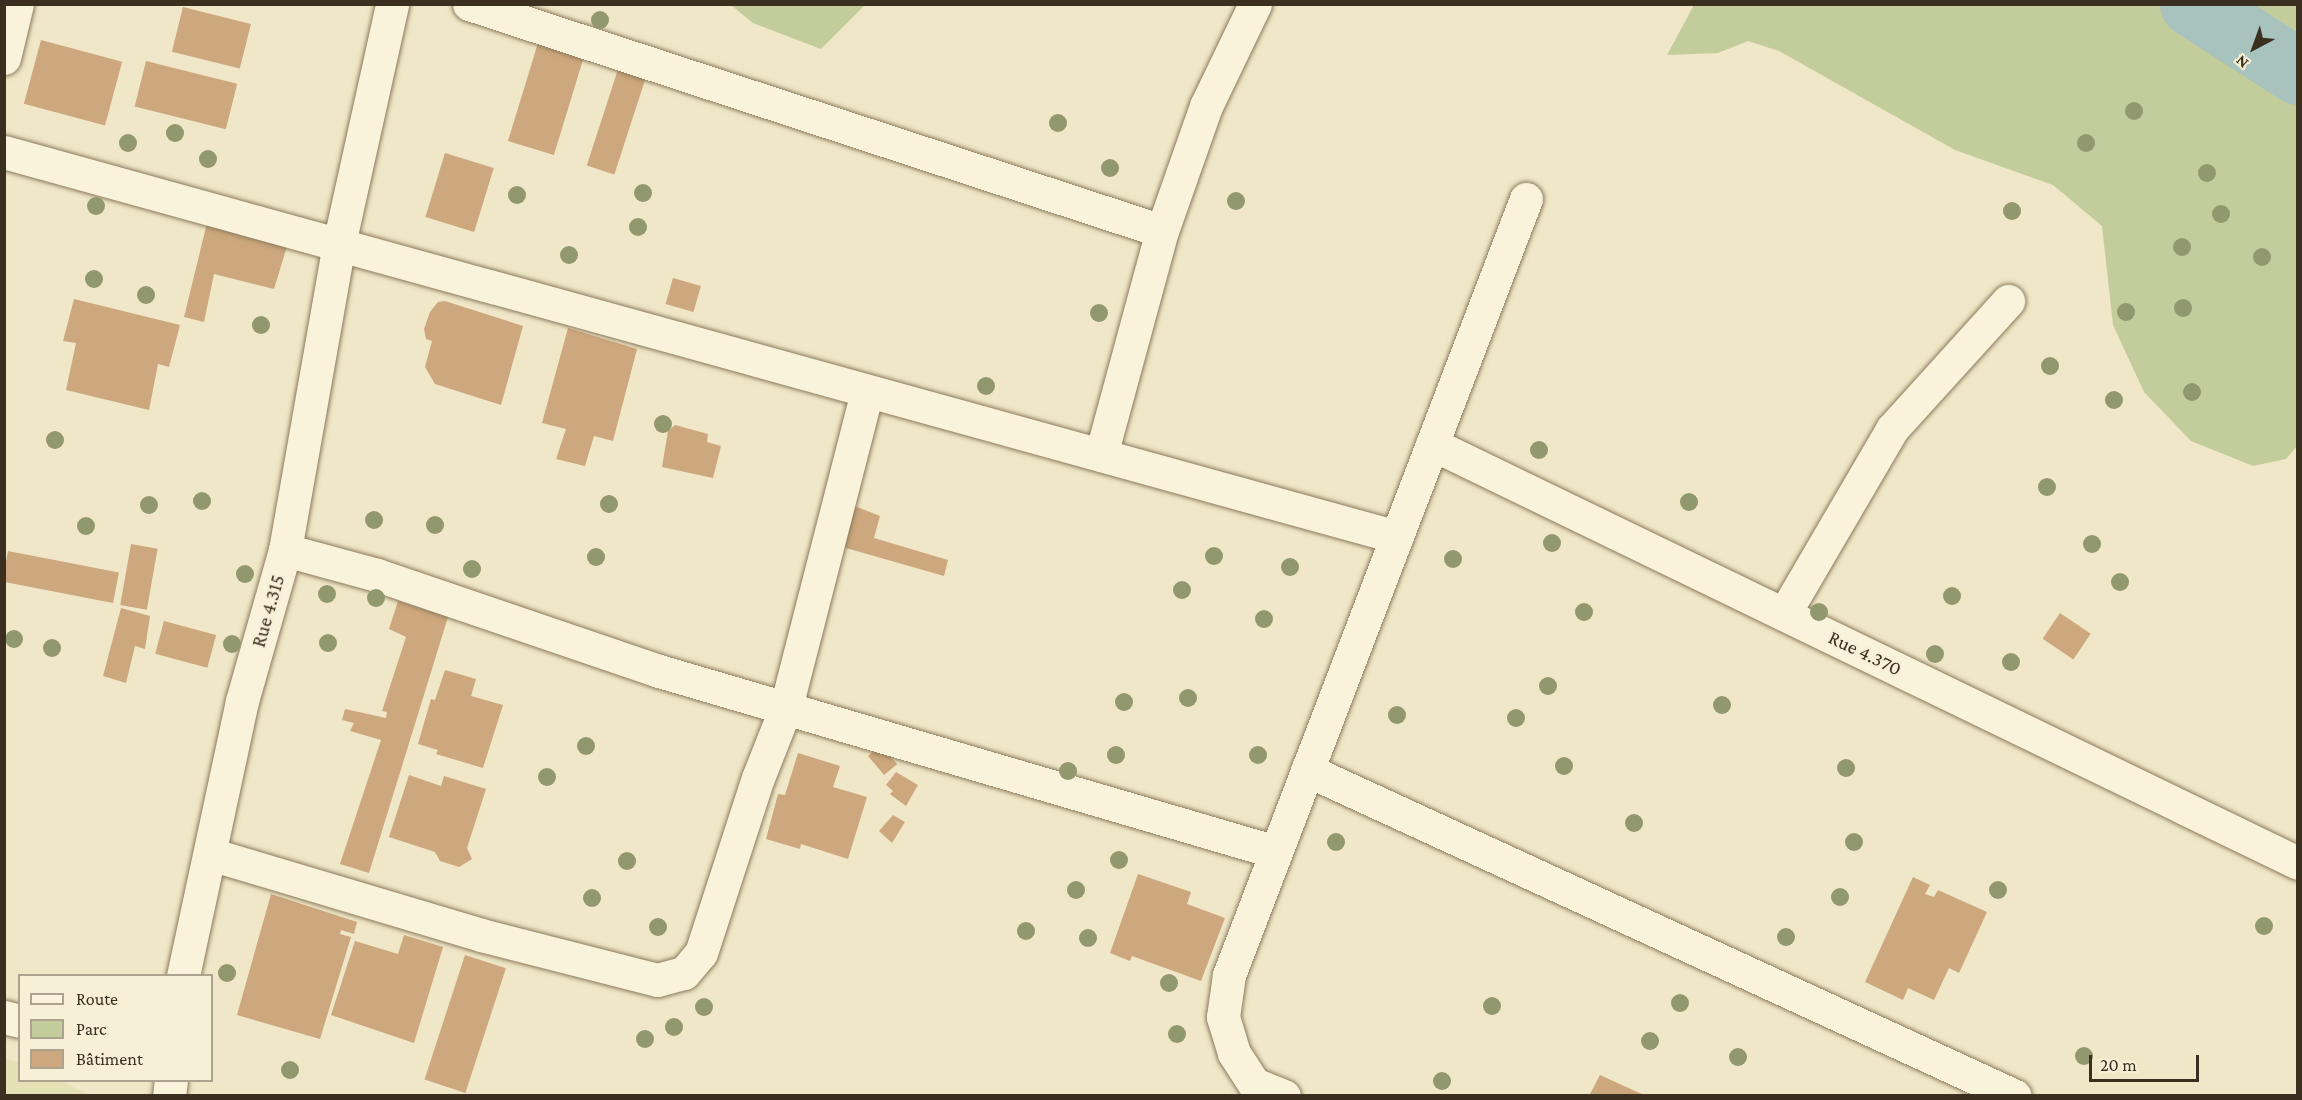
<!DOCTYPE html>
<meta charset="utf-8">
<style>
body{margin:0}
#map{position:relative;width:2302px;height:1100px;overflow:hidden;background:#efe7c7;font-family:"Crimson Pro",serif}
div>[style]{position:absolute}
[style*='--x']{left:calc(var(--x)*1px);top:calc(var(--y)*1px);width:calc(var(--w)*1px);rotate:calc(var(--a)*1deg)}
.farmland>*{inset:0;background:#e4e2b4}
.green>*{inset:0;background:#c2cd9b}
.river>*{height:66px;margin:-33px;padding:0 33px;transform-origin:33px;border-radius:33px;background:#a8c2be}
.building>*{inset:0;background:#cda77d;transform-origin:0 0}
.roads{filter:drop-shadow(0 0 2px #8b7a5c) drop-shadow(0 0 2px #8b7a5c)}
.minor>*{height:33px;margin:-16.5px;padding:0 16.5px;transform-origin:16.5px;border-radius:16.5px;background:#f9f3db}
.trees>*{width:18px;height:18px;margin:-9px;border-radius:50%;background:#92986e}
span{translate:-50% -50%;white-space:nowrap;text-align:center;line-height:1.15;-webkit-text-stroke:5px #f6f0d7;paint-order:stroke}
.street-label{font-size:20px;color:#3b3020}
.frame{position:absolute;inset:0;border:6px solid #3b3020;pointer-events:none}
.legend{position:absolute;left:18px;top:974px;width:195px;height:108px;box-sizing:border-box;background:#f6f0d7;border:2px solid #aba38e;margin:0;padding:8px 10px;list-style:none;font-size:18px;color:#3b3020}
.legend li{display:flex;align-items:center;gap:12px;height:30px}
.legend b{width:30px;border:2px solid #aba38e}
.north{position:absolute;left:2224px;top:18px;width:60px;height:60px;-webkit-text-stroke:4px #f6f0d7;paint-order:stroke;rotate:221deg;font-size:16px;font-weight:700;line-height:24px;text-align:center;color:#3b3020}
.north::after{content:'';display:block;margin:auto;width:21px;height:27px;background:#3b3020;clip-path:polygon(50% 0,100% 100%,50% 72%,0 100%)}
.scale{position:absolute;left:2089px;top:1055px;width:110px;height:27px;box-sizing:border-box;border:3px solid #3b3020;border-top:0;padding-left:8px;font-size:18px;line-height:21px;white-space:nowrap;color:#3b3020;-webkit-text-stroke:4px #f6f0d7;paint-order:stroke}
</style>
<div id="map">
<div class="farmland">
<i style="clip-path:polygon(5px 1058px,19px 1063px,20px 1080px,61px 1081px,89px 1095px,5px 1095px)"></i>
</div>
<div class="green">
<i style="clip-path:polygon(731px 5px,865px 5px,821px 49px,753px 23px)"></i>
<i style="clip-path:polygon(1694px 5px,2297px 5px,2297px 446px,2286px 459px,2253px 466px,2191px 441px,2144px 392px,2113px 325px,2102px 226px,2053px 185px,1955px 150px,1779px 51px,1748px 41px,1718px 53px,1667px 55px)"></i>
</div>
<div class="river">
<i style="--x:2193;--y:4;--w:125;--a:32.9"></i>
</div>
<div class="building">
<i style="left:183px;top:7px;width:70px;height:46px;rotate:14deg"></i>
<i style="left:541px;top:33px;width:48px;height:113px;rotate:17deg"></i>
<i style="left:41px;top:40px;width:84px;height:66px;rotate:15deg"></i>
<i style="left:622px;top:57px;width:29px;height:114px;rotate:18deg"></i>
<i style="left:146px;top:61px;width:94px;height:47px;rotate:14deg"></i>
<i style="left:445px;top:153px;width:51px;height:67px;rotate:17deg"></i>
<i style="clip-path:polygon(207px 223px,288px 243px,274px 289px,214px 274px,204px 322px,184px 317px)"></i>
<i style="left:673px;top:278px;width:29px;height:27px;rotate:16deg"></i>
<i style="clip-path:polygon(74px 299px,180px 325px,169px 367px,158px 364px,149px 410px,66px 390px,76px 343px,63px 341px)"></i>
<i style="clip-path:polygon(445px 301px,523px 326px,501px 405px,435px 384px,425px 367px,432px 341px,426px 339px,424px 329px,430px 312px,438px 302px)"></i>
<i style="clip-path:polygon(568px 328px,637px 349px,613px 441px,594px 436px,585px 466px,556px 459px,566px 429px,542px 423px)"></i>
<i style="clip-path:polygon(675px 425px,708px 434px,707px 442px,721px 446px,713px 478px,662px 467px,668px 431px)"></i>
<i style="clip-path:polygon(852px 505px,880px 516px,874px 538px,948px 560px,944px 576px,839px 546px)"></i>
<i style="left:131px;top:544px;width:27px;height:62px;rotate:10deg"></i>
<i style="left:8px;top:551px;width:113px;height:31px;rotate:11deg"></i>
<i style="clip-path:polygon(398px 601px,448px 617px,369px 873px,340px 864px,381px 740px,350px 731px,354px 723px,342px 720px,345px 709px,386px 718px,387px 712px,382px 711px,406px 637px,389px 629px)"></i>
<i style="clip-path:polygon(121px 608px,150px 616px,145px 649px,135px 646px,126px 683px,103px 676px)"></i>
<i style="left:2060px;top:613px;width:37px;height:31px;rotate:34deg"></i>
<i style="left:164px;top:621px;width:54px;height:34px;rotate:15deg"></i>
<i style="clip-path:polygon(445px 670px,476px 679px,471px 696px,503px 705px,483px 768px,436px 754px,438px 750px,418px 744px,431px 699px,435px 700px)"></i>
<i style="left:881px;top:745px;width:25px;height:17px;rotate:50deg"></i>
<i style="clip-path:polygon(798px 753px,840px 766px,833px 787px,867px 797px,848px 859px,801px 844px,800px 849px,766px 839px,778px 794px,785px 795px)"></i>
<i style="clip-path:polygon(896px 772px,918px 785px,906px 806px,890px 794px,893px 791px,886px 785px)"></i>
<i style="clip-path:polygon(409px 775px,441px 786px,444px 776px,486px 789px,467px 848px,472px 859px,459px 867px,440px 861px,435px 852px,389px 837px)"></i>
<i style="clip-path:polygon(893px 815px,905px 822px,892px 843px,879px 831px)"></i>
<i style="clip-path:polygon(1138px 874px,1191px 892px,1187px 904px,1225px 918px,1201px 981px,1132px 956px,1130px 961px,1110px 953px)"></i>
<i style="clip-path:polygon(1913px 877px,1930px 885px,1925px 894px,1934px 897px,1938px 890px,1987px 912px,1959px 973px,1949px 968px,1934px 1000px,1908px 988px,1903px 1000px,1865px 982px)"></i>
<i style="clip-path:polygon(271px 894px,357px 922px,354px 934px,341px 930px,340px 934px,351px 937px,320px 1039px,237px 1015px)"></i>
<i style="clip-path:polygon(404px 935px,443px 947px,414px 1043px,331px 1015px,355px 941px,398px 954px)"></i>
<i style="left:465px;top:955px;width:43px;height:131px;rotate:18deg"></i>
<i style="clip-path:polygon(1600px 1075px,1646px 1096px,1589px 1096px)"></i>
</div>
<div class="roads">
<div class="minor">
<i style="--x:469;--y:4;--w:729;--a:18.14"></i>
<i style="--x:4;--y:58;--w:56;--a:-76.5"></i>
<i style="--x:4;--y:152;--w:1445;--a:15.45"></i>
<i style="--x:1432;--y:444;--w:962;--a:25.82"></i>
<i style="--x:1101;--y:455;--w:232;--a:-74.8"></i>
<i style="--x:1162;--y:231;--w:133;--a:-70.6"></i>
<i style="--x:1206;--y:106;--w:113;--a:-64.3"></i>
<i style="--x:285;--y:550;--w:95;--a:15.2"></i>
<i style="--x:377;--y:575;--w:298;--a:18.8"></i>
<i style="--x:659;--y:671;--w:643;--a:16.35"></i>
<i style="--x:1784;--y:614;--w:214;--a:-59.7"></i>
<i style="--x:1892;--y:429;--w:173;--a:-47.8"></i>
<i style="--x:1307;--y:770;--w:779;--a:24.72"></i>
<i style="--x:210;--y:854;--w:283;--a:16.6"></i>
<i style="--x:481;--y:935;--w:182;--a:14.3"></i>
<i style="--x:657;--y:980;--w:28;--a:-15"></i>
<i style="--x:684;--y:973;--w:26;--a:-50"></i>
<i style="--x:701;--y:953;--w:184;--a:-72"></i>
<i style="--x:758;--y:778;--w:76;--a:-68.5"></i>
<i style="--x:786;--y:707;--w:326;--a:-75.6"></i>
<i style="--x:183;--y:976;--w:281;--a:-77.9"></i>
<i style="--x:242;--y:701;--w:157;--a:-74.1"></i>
<i style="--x:285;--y:550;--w:311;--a:-80"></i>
<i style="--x:339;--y:244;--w:246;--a:-77.5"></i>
<i style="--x:4;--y:1017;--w:16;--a:14"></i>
<i style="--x:169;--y:1096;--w:16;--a:-83"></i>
<i style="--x:1284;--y:1096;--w:32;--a:-158"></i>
<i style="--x:1254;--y:1084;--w:37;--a:-123"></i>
<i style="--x:1234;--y:1053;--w:38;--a:-107"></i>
<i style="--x:1223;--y:1017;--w:42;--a:-81.9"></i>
<i style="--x:1229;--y:975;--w:831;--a:-69.06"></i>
</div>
</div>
<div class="trees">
<i style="left:600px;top:20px"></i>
<i style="left:2134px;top:111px"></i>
<i style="left:1058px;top:123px"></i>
<i style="left:175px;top:133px"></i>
<i style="left:128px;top:143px"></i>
<i style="left:2086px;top:143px"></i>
<i style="left:208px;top:159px"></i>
<i style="left:1110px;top:168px"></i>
<i style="left:2207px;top:173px"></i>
<i style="left:643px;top:193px"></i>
<i style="left:517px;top:195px"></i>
<i style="left:1236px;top:201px"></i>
<i style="left:96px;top:206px"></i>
<i style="left:2012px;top:211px"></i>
<i style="left:2221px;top:214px"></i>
<i style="left:638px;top:227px"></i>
<i style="left:2182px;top:247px"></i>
<i style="left:569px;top:255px"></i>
<i style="left:2262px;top:257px"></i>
<i style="left:94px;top:279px"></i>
<i style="left:146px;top:295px"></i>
<i style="left:2183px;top:308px"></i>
<i style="left:2126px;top:312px"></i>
<i style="left:1099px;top:313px"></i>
<i style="left:261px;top:325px"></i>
<i style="left:2050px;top:366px"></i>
<i style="left:986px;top:386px"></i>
<i style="left:2192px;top:392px"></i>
<i style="left:2114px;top:400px"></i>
<i style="left:663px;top:424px"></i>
<i style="left:55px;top:440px"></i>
<i style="left:1539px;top:450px"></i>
<i style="left:2047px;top:487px"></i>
<i style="left:202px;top:501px"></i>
<i style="left:1689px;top:502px"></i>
<i style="left:609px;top:504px"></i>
<i style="left:149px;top:505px"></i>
<i style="left:374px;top:520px"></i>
<i style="left:435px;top:525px"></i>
<i style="left:86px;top:526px"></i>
<i style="left:1552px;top:543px"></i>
<i style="left:2092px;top:544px"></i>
<i style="left:1214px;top:556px"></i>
<i style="left:596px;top:557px"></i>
<i style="left:1453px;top:559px"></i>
<i style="left:1290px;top:567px"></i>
<i style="left:472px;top:569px"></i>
<i style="left:245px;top:574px"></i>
<i style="left:2120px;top:582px"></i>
<i style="left:1182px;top:590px"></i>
<i style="left:327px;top:594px"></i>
<i style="left:1952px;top:596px"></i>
<i style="left:376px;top:598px"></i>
<i style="left:1584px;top:612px"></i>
<i style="left:1819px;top:612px"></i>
<i style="left:1264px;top:619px"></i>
<i style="left:14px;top:639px"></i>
<i style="left:328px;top:643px"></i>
<i style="left:232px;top:644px"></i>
<i style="left:52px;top:648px"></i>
<i style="left:1935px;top:654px"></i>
<i style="left:2011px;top:662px"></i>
<i style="left:1548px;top:686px"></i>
<i style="left:1188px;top:698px"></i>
<i style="left:1124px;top:702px"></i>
<i style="left:1722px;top:705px"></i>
<i style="left:1397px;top:715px"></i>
<i style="left:1516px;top:718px"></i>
<i style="left:586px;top:746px"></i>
<i style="left:1116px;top:755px"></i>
<i style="left:1258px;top:755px"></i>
<i style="left:1564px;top:766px"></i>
<i style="left:1846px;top:768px"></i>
<i style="left:1068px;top:771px"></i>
<i style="left:547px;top:777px"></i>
<i style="left:1634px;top:823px"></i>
<i style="left:1336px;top:842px"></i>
<i style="left:1854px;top:842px"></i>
<i style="left:1119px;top:860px"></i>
<i style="left:627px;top:861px"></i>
<i style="left:1076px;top:890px"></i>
<i style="left:1998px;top:890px"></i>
<i style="left:1840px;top:897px"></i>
<i style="left:592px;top:898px"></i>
<i style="left:2264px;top:926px"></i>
<i style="left:658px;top:927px"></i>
<i style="left:1026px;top:931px"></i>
<i style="left:1786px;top:937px"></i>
<i style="left:1088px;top:938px"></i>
<i style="left:227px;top:973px"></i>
<i style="left:1169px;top:983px"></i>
<i style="left:1680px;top:1003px"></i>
<i style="left:1492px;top:1006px"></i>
<i style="left:704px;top:1007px"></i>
<i style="left:674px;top:1027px"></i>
<i style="left:1177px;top:1034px"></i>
<i style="left:645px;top:1039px"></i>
<i style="left:1650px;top:1041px"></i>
<i style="left:2084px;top:1056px"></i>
<i style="left:1738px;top:1057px"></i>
<i style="left:290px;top:1070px"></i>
<i style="left:1442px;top:1081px"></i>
</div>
<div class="street-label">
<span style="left:268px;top:611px;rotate:-74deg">Rue 4.315</span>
<span style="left:1865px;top:653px;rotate:26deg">Rue 4.370</span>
</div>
<div class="frame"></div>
<ul class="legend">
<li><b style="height:8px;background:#f9f3db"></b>Route</li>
<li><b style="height:16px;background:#c2cd9b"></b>Parc</li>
<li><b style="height:16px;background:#cda77d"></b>Bâtiment</li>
</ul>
<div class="north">N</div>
<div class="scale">20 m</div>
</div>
